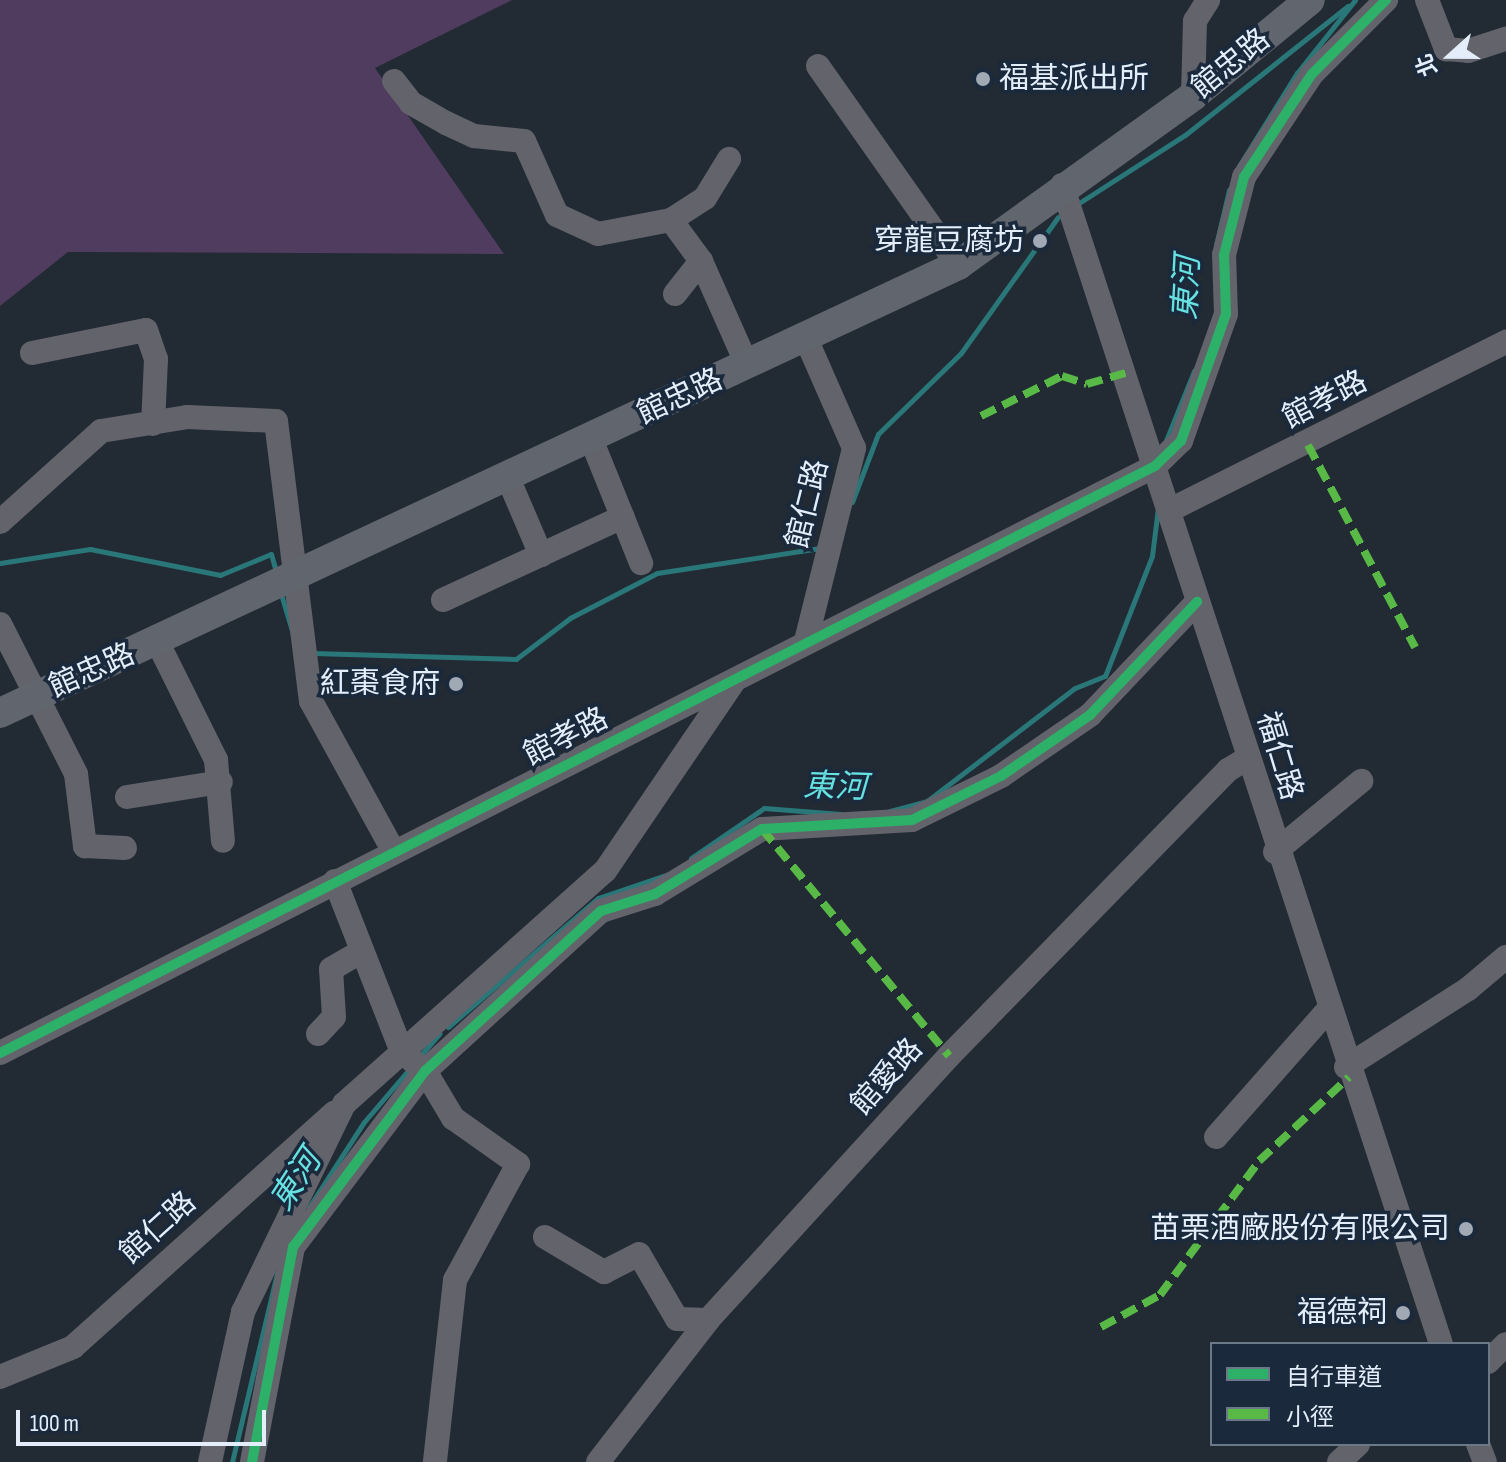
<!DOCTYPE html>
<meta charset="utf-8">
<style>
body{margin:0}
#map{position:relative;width:1506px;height:1462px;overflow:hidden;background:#222a33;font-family:"Sofia Sans Condensed","Noto Sans TC",sans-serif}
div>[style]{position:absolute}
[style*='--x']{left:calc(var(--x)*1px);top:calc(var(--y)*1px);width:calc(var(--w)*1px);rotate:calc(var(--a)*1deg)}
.green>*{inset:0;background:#503c5e}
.stream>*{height:5px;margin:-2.5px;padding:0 2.5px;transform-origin:2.5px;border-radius:2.5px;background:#297778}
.minor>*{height:24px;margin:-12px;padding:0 12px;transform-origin:12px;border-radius:12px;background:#62636b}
.major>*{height:30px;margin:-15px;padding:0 15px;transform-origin:15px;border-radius:15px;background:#61656e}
.quiet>*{height:8px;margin-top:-4px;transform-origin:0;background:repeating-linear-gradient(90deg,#58b947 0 16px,transparent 0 24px)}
.cycleway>*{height:10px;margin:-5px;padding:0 5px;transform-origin:5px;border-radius:5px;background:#2db169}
.dots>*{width:22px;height:22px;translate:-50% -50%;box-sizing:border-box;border:4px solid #1a293b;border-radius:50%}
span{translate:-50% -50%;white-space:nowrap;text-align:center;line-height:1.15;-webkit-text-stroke:7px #1a293b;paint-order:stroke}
.street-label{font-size:30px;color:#e4eefa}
.poi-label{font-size:30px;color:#e4eefa}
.left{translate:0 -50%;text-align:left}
.right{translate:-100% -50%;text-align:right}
.water-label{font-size:32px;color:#67e2e2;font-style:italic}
.legend{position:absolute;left:1210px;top:1342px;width:280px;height:104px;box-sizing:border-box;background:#1a293b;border:2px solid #6b7887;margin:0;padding:10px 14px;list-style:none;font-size:24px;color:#e4eefa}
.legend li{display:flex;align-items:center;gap:16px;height:40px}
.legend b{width:40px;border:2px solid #6b7887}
.north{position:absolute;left:1410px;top:16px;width:80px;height:80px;-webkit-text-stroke:6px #1a293b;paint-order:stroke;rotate:249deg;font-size:22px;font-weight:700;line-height:32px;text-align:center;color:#e4eefa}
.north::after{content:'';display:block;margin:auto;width:28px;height:36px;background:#e4eefa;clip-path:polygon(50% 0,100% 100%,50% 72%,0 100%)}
.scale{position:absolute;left:16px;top:1410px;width:250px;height:36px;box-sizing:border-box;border:4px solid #e4eefa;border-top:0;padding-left:10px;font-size:24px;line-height:28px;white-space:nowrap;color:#e4eefa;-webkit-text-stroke:6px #1a293b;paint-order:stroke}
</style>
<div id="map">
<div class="green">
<i style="clip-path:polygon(0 0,512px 0,375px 68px,504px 254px,68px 252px,0 306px)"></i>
</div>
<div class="stream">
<i style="--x:1239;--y:166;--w:110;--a:-58.1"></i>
<i style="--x:1297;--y:73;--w:93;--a:-51.5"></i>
<i style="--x:1079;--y:203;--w:126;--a:-32.7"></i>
<i style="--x:1185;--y:135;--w:208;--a:-38.4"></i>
<i style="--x:1216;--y:245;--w:57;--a:-76.7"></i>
<i style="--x:1165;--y:443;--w:78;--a:-68.1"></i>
<i style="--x:852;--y:502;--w:73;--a:-69.1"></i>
<i style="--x:878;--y:434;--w:116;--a:-44.3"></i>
<i style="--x:961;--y:353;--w:167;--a:-54.5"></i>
<i style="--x:0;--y:563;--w:91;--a:-8.8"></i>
<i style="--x:90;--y:549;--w:133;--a:11.3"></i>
<i style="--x:220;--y:575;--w:55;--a:-22.4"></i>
<i style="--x:271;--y:554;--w:19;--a:74"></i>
<i style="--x:281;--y:594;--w:42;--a:73.3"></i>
<i style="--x:313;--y:653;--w:203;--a:1.7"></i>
<i style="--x:516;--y:659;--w:68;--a:-37.2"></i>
<i style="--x:570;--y:618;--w:98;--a:-27.3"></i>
<i style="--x:657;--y:573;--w:165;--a:-8.7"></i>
<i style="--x:890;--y:811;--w:38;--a:-15"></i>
<i style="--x:927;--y:801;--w:186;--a:-37.4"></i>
<i style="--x:1075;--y:688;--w:32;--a:-22"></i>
<i style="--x:1105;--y:676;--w:129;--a:-68.6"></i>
<i style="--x:1152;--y:556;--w:48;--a:-82.9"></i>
<i style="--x:691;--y:858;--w:88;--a:-34.4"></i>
<i style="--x:764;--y:808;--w:77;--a:4.5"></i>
<i style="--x:448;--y:1027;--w:198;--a:-40.7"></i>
<i style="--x:598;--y:898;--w:72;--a:-18.7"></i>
<i style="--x:420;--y:1056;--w:30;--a:-49"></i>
<i style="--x:309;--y:1207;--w:101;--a:-57.1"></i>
<i style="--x:364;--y:1122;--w:72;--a:-49.5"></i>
<i style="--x:232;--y:1462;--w:194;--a:-76.6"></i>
</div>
<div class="minor">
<i style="--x:1427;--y:0;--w:53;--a:68.8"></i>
<i style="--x:1446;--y:49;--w:22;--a:5"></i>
<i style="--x:1468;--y:51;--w:40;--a:-18"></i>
<i style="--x:818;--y:66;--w:243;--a:54.9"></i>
<i style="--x:394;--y:81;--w:28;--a:52"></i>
<i style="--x:411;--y:103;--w:40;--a:29.7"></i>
<i style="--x:446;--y:123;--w:31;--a:25"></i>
<i style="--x:474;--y:136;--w:50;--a:5.7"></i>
<i style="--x:524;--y:141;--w:81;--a:66"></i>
<i style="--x:557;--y:215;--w:45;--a:24.9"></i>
<i style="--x:598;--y:234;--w:74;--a:-10.9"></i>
<i style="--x:671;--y:220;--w:40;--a:-32.9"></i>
<i style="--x:705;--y:198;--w:46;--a:-58.4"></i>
<i style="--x:1193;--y:96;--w:75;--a:-88.5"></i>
<i style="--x:1195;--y:21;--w:25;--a:-58"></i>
<i style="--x:1062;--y:185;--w:1219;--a:71.89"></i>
<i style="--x:671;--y:220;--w:51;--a:53.8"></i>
<i style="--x:701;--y:261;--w:114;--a:66.1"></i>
<i style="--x:675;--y:294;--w:42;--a:-51.8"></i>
<i style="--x:32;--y:353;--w:116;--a:-11.4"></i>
<i style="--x:146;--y:330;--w:31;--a:71"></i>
<i style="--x:156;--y:359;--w:65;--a:92.6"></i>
<i style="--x:591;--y:439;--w:134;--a:68"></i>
<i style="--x:508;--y:478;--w:84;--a:66.8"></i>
<i style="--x:1170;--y:510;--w:376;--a:-26.6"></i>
<i style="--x:0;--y:522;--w:136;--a:-42"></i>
<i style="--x:101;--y:431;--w:87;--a:-9.2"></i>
<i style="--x:187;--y:417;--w:89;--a:2.6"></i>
<i style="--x:276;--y:421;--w:282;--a:82.9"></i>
<i style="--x:311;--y:701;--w:172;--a:61.2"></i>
<i style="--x:443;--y:600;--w:198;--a:-24.8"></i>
<i style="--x:0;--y:624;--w:168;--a:63.1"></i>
<i style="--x:76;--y:774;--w:73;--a:82.9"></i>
<i style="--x:85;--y:846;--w:40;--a:2.9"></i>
<i style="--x:157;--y:641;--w:133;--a:63.6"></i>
<i style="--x:216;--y:760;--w:81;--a:85.1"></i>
<i style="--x:806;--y:641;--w:199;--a:-76"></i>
<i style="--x:854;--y:448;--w:117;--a:-113.7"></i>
<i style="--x:127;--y:797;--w:95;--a:-9.1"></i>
<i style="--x:1275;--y:852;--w:112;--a:-39.5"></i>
<i style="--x:335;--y:881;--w:184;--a:68.6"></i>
<i style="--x:402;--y:1052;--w:30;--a:40"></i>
<i style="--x:425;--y:1071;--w:55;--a:59.2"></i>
<i style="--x:453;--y:1118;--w:80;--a:35.3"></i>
<i style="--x:518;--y:1164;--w:132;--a:118.5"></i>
<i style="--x:455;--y:1280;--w:183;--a:96.3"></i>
<i style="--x:318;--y:1034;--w:23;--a:-47"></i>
<i style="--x:334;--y:1017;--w:48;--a:-93.6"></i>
<i style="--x:331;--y:969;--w:36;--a:-30"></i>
<i style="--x:0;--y:1053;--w:1296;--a:-26.94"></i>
<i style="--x:1155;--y:466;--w:36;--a:-44"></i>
<i style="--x:1181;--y:441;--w:135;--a:-70.5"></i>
<i style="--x:1226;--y:314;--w:59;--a:-91.9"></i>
<i style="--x:1224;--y:255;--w:81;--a:-75.6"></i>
<i style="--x:1244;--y:177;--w:123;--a:-56.6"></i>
<i style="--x:1312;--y:74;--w:105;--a:-45"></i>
<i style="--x:1346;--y:1067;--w:145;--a:-32.6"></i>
<i style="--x:1468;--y:989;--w:50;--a:-40.1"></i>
<i style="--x:1216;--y:1137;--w:168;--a:-48.6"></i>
<i style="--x:545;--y:1237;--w:69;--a:30.7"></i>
<i style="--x:604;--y:1272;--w:39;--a:-27"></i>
<i style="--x:639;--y:1254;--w:75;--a:59.7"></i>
<i style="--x:677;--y:1319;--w:31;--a:2"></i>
<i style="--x:1488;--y:1362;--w:25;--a:-45"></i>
<i style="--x:0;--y:1377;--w:79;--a:-22.3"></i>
<i style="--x:73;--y:1347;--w:351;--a:-41.9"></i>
<i style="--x:1478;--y:1444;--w:19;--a:69"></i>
<i style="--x:210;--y:1462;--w:154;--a:-77.6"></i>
<i style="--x:243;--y:1312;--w:231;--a:-64.1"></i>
<i style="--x:344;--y:1104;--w:350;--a:-41.8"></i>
<i style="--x:605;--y:871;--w:231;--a:-55.8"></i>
<i style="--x:252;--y:1462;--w:219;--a:-79.2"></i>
<i style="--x:293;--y:1247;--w:220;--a:-53.1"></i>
<i style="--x:425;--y:1071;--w:238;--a:-42.3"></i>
<i style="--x:601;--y:911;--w:57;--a:-17.5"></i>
<i style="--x:655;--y:894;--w:125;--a:-31.3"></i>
<i style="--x:762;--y:829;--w:150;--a:-3.4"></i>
<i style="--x:912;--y:820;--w:99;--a:-26.3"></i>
<i style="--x:1001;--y:776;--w:108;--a:-34.4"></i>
<i style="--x:1090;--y:715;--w:156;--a:-46.6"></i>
<i style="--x:598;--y:1462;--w:180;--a:-52.2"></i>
<i style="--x:708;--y:1320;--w:357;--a:-47.6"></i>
<i style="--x:949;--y:1056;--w:400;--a:-45.7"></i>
<i style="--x:1228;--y:770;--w:23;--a:-31"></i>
<i style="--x:1339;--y:1462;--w:26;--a:-43"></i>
</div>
<div class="major">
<i style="--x:0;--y:713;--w:1058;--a:-25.06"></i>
<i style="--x:958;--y:265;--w:289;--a:-35.7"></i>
<i style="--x:1193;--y:96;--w:151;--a:-39.4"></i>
</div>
<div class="quiet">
<i style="--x:981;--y:416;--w:90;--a:-26.3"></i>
<i style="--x:1062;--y:376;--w:26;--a:18"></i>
<i style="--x:1087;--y:384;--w:40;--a:-16"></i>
<i style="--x:1308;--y:445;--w:229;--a:62.1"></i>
<i style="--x:762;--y:829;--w:294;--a:50.5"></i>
<i style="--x:1101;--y:1327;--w:67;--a:-28.5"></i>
<i style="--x:1160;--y:1295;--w:167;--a:-53.5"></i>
<i style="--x:1259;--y:1161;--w:123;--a:-43"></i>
</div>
<div class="cycleway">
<i style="--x:0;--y:1053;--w:1296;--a:-26.94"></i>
<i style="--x:1155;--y:466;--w:36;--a:-44"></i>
<i style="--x:1181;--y:441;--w:135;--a:-70.5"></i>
<i style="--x:1226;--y:314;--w:59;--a:-91.9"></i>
<i style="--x:1224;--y:255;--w:81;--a:-75.6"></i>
<i style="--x:1244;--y:177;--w:123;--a:-56.6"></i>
<i style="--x:1312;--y:74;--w:105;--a:-45"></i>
<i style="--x:252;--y:1462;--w:219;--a:-79.2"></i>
<i style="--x:293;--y:1247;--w:220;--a:-53.1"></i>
<i style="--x:425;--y:1071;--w:238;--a:-42.3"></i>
<i style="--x:601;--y:911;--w:57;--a:-17.5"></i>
<i style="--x:655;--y:894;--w:125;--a:-31.3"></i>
<i style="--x:762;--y:829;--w:150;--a:-3.4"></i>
<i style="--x:912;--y:820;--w:99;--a:-26.3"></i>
<i style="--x:1001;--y:776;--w:108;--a:-34.4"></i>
<i style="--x:1090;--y:715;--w:156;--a:-46.6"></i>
</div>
<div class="dots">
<i style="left:983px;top:79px;background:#a0a9b4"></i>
<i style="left:1040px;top:241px;background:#a0a9b4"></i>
<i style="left:456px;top:684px;background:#a0a9b4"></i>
<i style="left:1466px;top:1229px;background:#a0a9b4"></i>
<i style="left:1403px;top:1313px;background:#a0a9b4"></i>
</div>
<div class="street-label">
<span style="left:1231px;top:64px;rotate:-39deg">館忠路</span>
<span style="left:680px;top:397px;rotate:-25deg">館忠路</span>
<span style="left:1325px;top:400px;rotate:-27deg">館孝路</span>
<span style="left:808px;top:504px;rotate:-76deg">館仁路</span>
<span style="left:92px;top:671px;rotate:-24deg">館忠路</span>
<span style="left:566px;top:737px;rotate:-27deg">館孝路</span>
<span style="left:1279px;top:756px;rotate:73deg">福仁路</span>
<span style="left:887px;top:1077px;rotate:-48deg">館愛路</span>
<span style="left:158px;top:1228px;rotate:-42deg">館仁路</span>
</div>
<div class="poi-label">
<span class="left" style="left:999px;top:79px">福基派出所</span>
<span class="right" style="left:1024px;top:241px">穿龍豆腐坊</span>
<span class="right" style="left:440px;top:684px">紅棗食府</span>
<span class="right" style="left:1450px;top:1229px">苗栗酒廠股份有限公司</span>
<span class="right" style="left:1387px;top:1313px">福德祠</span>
</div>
<div class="water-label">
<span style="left:1188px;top:288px;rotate:-87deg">東河</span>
<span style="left:835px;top:788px;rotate:2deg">東河</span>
<span style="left:297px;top:1181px;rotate:-57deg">東河</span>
</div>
<ul class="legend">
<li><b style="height:10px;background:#2db169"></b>自行車道</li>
<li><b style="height:10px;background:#58b947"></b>小徑</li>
</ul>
<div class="north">北</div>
<div class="scale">100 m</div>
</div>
